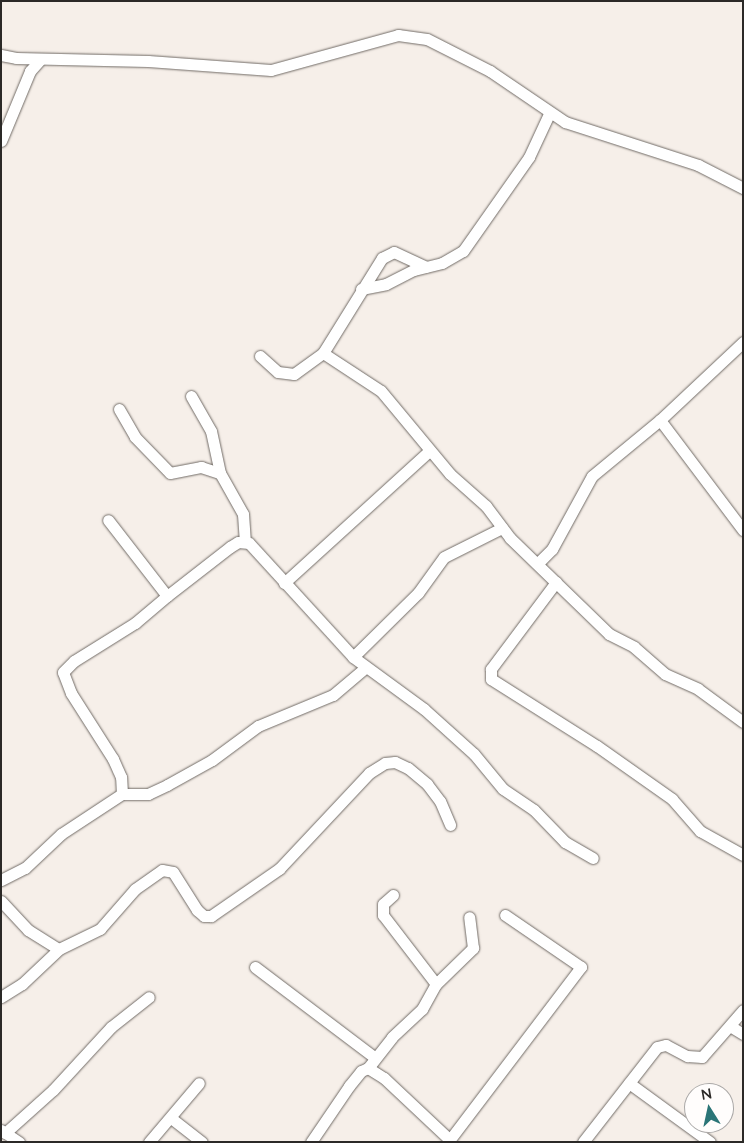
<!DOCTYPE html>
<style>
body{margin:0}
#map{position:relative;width:744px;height:1143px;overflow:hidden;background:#f6efe9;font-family:Lato,sans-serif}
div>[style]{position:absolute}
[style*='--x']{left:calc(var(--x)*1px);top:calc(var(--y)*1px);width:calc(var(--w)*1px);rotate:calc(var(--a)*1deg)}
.roads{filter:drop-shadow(0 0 1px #716b66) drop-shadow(0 0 1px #716b66)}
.street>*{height:11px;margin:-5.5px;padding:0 5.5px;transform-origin:5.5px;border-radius:5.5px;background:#fff}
span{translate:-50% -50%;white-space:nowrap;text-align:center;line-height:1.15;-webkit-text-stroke:5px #fffdfc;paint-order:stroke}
.frame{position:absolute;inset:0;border:2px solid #2b2927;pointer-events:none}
.north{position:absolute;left:684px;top:1083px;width:50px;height:50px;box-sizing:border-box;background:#fffdfc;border:1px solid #aaa8a7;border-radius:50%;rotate:350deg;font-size:14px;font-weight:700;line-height:20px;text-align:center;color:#2b2927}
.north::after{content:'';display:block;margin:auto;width:18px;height:22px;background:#2b7577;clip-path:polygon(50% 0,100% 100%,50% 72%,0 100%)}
</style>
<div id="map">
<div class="roads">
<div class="street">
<i style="--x:1;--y:55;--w:15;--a:11"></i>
<i style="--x:16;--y:58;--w:132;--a:1.3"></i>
<i style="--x:148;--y:61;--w:123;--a:4.2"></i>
<i style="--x:271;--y:70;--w:132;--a:-15.4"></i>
<i style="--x:398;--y:35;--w:29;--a:8"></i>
<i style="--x:427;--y:39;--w:71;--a:26.9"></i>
<i style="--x:490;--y:71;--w:91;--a:34.2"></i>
<i style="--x:565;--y:122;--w:140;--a:17.9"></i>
<i style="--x:698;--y:165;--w:51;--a:27.1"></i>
<i style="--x:1;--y:141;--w:76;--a:-67.5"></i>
<i style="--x:30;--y:71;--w:15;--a:-48"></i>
<i style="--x:361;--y:289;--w:25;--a:-11"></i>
<i style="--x:386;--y:284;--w:31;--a:-27"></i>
<i style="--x:414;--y:270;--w:29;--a:-14"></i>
<i style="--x:442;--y:263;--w:24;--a:-30"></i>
<i style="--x:463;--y:251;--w:115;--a:-54.9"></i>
<i style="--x:529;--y:157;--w:47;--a:-65.1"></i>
<i style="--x:323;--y:353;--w:69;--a:33.2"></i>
<i style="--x:381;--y:391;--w:108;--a:50.3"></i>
<i style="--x:450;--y:474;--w:48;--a:41.6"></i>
<i style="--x:486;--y:506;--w:40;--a:53"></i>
<i style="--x:510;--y:538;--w:138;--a:44.1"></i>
<i style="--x:609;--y:634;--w:28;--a:27"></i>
<i style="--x:634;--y:647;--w:41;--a:41.1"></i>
<i style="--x:665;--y:674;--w:36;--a:24"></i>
<i style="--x:698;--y:689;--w:56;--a:36.3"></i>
<i style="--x:260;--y:356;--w:24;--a:42"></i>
<i style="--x:278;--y:372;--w:16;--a:7"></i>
<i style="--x:294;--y:374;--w:36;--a:-36"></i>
<i style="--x:323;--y:353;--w:112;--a:-58.2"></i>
<i style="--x:382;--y:258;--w:13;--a:-27"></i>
<i style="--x:394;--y:252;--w:35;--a:25"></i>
<i style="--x:191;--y:396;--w:40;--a:60.3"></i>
<i style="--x:211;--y:431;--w:43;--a:77.9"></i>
<i style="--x:220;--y:473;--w:47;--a:60.7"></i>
<i style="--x:243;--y:514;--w:27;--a:86"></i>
<i style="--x:119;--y:409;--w:32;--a:60"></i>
<i style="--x:135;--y:437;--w:50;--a:45.8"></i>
<i style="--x:170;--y:473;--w:32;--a:-11"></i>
<i style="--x:201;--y:467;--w:20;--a:18"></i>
<i style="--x:660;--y:420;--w:138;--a:53"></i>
<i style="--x:538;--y:563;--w:20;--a:-45"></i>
<i style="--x:552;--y:549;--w:83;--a:-61.3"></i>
<i style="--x:592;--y:476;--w:88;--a:-39.5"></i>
<i style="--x:660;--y:420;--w:114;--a:-43.2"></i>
<i style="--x:556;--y:582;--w:109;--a:126.8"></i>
<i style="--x:491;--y:669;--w:10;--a:90"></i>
<i style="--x:491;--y:679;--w:125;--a:32.3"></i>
<i style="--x:597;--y:746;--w:92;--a:35.2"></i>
<i style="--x:672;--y:799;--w:43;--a:48.8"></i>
<i style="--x:700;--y:831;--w:49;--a:29.2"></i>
<i style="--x:284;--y:583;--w:196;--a:-42.3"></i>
<i style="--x:167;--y:596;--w:80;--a:-37.9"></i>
<i style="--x:230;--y:547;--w:9;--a:-32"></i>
<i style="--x:238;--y:542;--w:11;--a:5"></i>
<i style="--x:249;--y:543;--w:154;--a:47.6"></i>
<i style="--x:353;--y:657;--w:88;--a:36.2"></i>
<i style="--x:424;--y:709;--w:67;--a:42"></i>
<i style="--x:474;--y:754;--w:45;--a:50.4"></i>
<i style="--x:503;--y:789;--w:37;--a:34"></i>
<i style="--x:534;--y:810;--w:45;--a:45.9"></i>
<i style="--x:565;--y:842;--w:32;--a:30"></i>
<i style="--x:353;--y:657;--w:91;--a:-44.6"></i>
<i style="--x:418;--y:593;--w:44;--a:-54.2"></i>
<i style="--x:444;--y:557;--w:65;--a:-26.6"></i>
<i style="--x:122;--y:794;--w:26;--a:0"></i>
<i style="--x:148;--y:794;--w:21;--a:-25"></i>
<i style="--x:167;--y:785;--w:51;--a:-29.1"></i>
<i style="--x:212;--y:760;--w:57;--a:-36.5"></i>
<i style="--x:258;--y:726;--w:81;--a:-22.5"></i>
<i style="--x:333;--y:695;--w:42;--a:-40.2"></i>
<i style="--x:1;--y:880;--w:27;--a:-27"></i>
<i style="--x:25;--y:868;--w:50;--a:-43.4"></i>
<i style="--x:61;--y:834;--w:73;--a:-33.3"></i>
<i style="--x:122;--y:794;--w:17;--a:-93"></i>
<i style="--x:121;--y:777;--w:20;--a:-114"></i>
<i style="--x:113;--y:759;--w:78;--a:-122.5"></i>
<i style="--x:71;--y:693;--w:22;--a:-111"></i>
<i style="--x:63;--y:672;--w:16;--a:-45"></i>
<i style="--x:74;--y:661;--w:72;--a:-31.9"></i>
<i style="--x:135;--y:623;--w:42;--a:-40.2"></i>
<i style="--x:167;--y:596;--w:96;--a:-127.8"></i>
<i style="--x:393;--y:895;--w:13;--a:138"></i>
<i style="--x:383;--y:904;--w:11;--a:90"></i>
<i style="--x:383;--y:915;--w:87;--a:52.5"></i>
<i style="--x:1;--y:901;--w:40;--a:47"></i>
<i style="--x:28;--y:930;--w:36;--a:32"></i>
<i style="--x:255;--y:967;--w:149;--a:37.1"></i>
<i style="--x:1;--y:997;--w:25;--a:-32"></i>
<i style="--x:22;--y:984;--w:51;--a:-43.4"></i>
<i style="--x:59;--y:949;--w:46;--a:-26"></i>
<i style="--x:100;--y:929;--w:53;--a:-48.8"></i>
<i style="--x:135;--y:889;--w:33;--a:-35"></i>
<i style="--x:162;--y:870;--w:11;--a:10"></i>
<i style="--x:173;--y:872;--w:45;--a:57.7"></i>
<i style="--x:197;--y:910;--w:9;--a:41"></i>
<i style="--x:204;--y:916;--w:7;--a:0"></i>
<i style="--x:211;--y:916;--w:83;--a:-34.7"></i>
<i style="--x:279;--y:869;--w:132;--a:-46.8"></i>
<i style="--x:369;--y:773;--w:19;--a:-32"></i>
<i style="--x:385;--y:763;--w:10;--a:-6"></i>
<i style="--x:395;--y:762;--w:14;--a:25"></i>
<i style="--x:408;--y:768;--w:25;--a:40"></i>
<i style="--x:427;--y:784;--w:21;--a:53"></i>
<i style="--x:440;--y:801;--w:26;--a:67"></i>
<i style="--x:730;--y:1026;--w:15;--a:32"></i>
<i style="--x:368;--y:1068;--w:39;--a:-52"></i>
<i style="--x:392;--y:1037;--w:41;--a:-43"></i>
<i style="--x:422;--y:1009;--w:29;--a:-61"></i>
<i style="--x:436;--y:984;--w:52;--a:-44.2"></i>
<i style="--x:473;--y:948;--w:31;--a:-97"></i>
<i style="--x:629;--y:1083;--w:100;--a:36.1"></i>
<i style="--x:171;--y:1118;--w:39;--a:38"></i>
<i style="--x:1;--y:1130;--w:22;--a:34"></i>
<i style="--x:5;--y:1133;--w:64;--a:-41.9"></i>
<i style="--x:53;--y:1090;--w:86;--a:-47.4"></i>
<i style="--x:111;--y:1027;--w:48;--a:-38.3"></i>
<i style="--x:149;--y:1142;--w:77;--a:-49.7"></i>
<i style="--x:311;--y:1142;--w:68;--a:-55.8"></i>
<i style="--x:349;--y:1086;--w:19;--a:-51"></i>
<i style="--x:361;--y:1071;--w:8;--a:-23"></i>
<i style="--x:368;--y:1068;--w:19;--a:32"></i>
<i style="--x:384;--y:1078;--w:89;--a:43.2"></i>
<i style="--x:448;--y:1142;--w:220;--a:-52.8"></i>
<i style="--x:581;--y:967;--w:92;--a:-145.6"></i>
<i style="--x:583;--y:1142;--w:120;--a:-52.1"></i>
<i style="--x:657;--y:1047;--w:9;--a:-13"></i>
<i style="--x:666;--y:1045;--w:24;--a:28"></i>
<i style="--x:687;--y:1056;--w:15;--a:4"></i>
<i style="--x:702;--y:1057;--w:62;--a:-48.9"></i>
</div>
</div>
<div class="frame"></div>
<div class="north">N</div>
</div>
